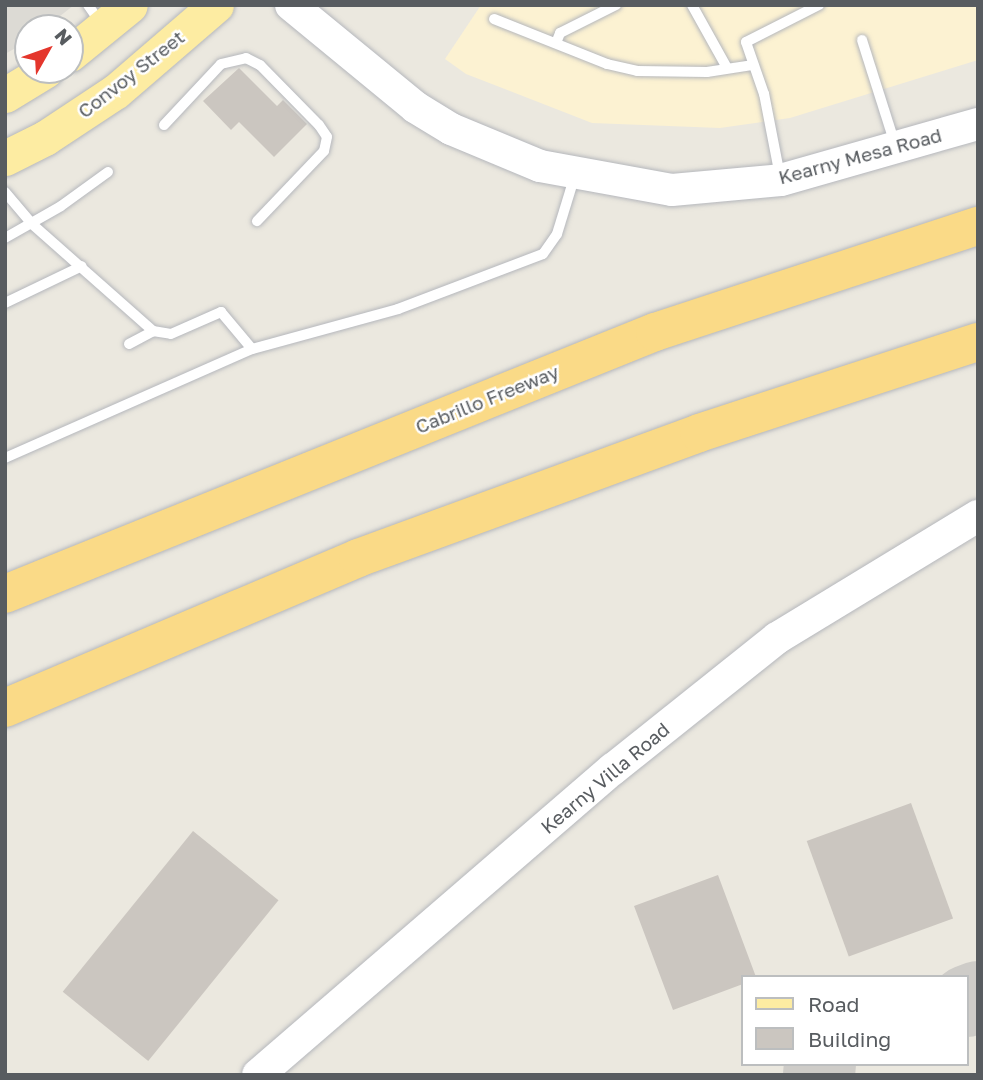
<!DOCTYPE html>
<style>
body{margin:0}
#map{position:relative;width:983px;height:1080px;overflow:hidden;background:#ebe8df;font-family:"Golos Text",sans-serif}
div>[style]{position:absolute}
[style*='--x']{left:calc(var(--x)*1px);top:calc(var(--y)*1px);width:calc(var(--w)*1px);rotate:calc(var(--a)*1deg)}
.commercial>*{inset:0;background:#fcf2d2}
.industrial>*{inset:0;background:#dcdad4}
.taxiway>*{height:72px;margin:-36px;padding:0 36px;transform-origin:36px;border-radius:36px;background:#ceccc8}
.building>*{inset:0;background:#cbc6c0;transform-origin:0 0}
.roads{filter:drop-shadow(0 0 2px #b5b7bc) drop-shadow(0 0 2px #b5b7bc)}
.service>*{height:10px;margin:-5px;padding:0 5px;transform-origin:5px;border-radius:5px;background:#fff}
.secondary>*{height:32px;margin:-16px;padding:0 16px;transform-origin:16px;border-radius:16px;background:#fff}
.primary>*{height:35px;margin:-17.5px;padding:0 17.5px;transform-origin:17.5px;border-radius:17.5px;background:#fdeca2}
.motorway>*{height:38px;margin:-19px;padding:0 19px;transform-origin:19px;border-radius:19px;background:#fada87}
span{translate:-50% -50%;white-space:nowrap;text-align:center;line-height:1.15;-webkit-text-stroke:5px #fff;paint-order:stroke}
.street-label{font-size:19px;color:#585c60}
.frame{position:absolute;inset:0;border:7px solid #585c60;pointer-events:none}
.legend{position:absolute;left:741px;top:975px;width:228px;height:91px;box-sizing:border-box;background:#fff;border:2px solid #bcbebf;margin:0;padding:9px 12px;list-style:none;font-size:21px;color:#585c60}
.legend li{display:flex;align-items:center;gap:14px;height:35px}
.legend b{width:35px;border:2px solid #bcbebf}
.north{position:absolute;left:14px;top:14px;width:70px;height:70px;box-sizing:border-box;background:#fff;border:2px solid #bcbebf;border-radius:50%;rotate:50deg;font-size:19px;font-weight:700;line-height:28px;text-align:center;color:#585c60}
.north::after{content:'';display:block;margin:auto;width:24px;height:32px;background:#e4362c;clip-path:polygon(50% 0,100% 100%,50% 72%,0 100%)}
</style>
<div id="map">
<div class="commercial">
<i style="clip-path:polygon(481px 5px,978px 5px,978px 60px,790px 118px,720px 128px,592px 123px,466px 74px,445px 59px)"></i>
</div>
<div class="industrial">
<i style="clip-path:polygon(5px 5px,74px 5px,45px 28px,28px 28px,28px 41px,5px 54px)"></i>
</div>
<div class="taxiway">
<i style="--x:967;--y:1001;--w:12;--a:-20"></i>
<i style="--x:819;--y:1075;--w:11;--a:-85"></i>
</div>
<div class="building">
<i style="clip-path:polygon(239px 68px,277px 106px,283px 100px,307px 124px,274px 157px,239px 122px,231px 130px,203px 101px)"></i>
<i style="left:911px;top:803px;width:123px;height:111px;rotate:70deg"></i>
<i style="left:193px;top:831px;width:110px;height:207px;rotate:39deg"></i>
<i style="clip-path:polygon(718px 875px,756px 977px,743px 977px,743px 984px,673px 1010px,634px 906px)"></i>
</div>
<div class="roads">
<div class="service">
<i style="--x:88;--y:5;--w:21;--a:55"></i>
<i style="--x:692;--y:5;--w:72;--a:60.9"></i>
<i style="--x:494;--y:19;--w:122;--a:21.7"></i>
<i style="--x:607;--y:64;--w:31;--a:13"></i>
<i style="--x:637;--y:71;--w:70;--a:0.8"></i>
<i style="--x:707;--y:72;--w:47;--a:-8.7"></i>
<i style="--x:862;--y:40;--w:109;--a:72.4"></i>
<i style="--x:556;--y:43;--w:11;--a:-68"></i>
<i style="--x:560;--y:33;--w:63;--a:-26.6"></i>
<i style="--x:164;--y:125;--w:83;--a:-46.9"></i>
<i style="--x:221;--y:64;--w:26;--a:-13"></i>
<i style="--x:246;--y:58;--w:16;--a:27"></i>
<i style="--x:260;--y:65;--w:84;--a:45.5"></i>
<i style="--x:319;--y:125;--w:14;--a:56"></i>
<i style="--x:327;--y:137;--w:14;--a:102"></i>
<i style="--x:324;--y:151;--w:97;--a:133.7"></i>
<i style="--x:780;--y:176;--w:84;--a:-101"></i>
<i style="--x:764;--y:94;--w:55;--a:-109.1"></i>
<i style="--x:746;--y:42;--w:82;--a:-26.9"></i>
<i style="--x:5;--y:192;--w:42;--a:49.8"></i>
<i style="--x:32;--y:224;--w:162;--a:41.5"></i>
<i style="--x:153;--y:331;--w:18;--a:9"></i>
<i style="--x:171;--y:334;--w:55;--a:-23.7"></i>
<i style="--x:221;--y:312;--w:48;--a:50"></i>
<i style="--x:252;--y:349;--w:270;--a:156.2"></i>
<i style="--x:5;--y:238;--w:64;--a:-29.7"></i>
<i style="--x:61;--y:206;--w:58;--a:-35.9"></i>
<i style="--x:5;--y:303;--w:85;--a:-25.7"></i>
<i style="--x:129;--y:344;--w:27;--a:-28"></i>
<i style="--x:252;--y:349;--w:151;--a:-15.3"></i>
<i style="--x:398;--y:309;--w:155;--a:-20.8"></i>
<i style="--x:543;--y:254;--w:24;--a:-55"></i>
<i style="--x:557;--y:234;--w:62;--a:-73"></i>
</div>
<div class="secondary">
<i style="--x:291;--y:5;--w:161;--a:39.4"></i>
<i style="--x:415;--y:107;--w:42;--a:31.4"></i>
<i style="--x:451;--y:129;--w:96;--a:22.6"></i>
<i style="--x:540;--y:166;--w:134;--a:10.3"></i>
<i style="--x:672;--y:190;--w:109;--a:-5.2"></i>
<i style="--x:781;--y:180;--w:205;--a:-15.9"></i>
<i style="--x:258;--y:1075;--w:469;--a:-40.8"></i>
<i style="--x:613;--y:769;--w:210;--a:-38.6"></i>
<i style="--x:777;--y:638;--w:235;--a:-31.3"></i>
</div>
<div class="primary">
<i style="--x:70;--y:54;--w:77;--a:-39.2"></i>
<i style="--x:5;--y:95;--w:48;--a:-31.4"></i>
<i style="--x:5;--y:158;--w:45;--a:-26.6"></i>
<i style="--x:45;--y:138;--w:85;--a:-33.5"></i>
<i style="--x:116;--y:91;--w:132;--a:-40.7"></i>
</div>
<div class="motorway">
<i style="--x:5;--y:594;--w:701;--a:-21.95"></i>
<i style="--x:655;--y:332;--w:340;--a:-18.2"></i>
<i style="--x:5;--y:708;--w:384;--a:-23"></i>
<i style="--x:358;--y:558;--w:363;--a:-20.1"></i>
<i style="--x:699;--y:433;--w:293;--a:-18.1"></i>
</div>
</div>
<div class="street-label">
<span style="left:131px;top:74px;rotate:-38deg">Convoy Street</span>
<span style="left:860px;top:156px;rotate:-15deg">Kearny Mesa Road</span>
<span style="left:487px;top:399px;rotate:-22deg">Cabrillo Freeway</span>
<span style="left:605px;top:778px;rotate:-40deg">Kearny Villa Road</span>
</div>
<div class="frame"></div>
<ul class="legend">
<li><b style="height:9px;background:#fdeca2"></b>Road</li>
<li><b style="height:19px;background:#cbc6c0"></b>Building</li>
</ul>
<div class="north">N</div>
</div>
